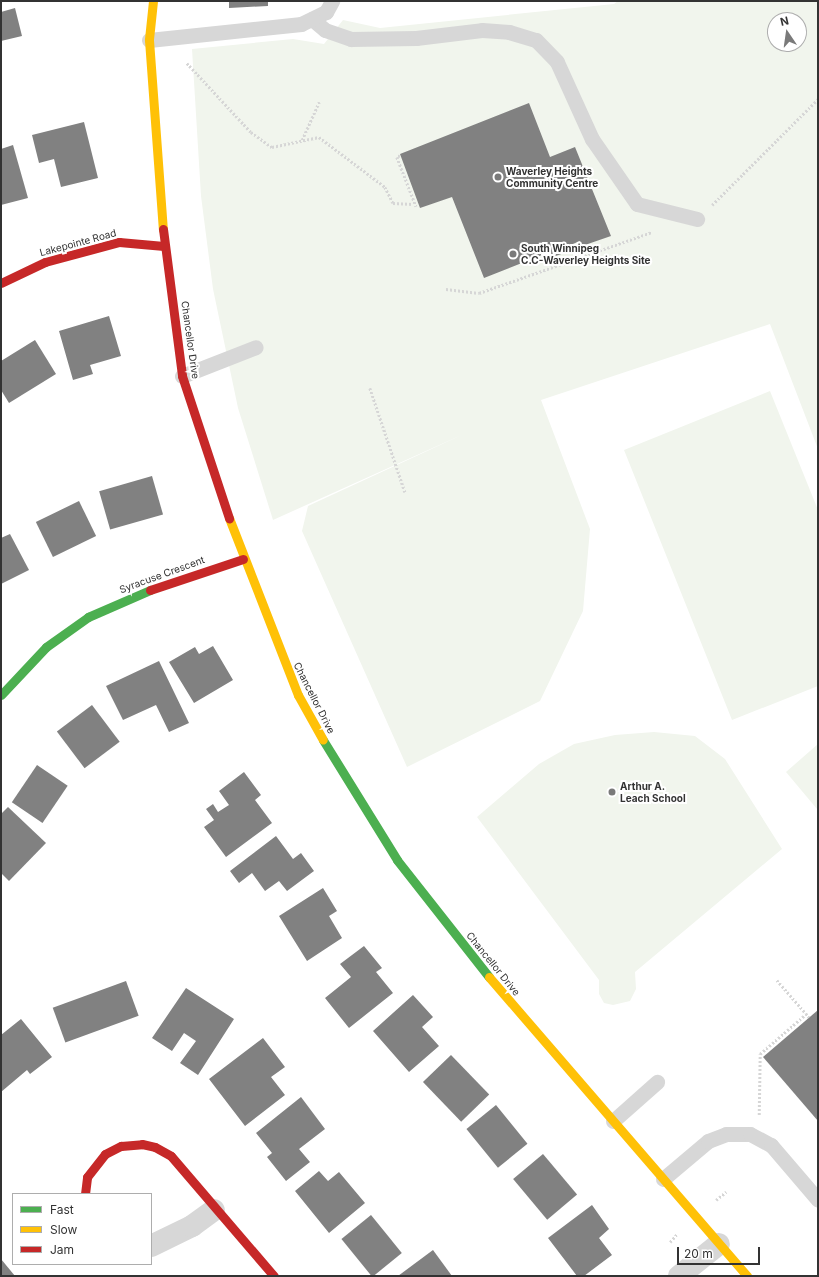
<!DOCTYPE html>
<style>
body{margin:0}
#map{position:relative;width:819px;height:1277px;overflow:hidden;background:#fff;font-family:Inter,sans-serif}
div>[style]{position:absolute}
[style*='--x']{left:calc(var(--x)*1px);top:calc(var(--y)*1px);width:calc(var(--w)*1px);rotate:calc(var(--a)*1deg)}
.green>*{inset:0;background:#f1f5ed}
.building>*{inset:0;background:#818181;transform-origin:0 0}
.path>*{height:2.5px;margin-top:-1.25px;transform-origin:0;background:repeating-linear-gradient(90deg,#d6d6d6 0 2px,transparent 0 4px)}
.lane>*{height:15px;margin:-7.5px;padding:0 7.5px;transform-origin:7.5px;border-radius:7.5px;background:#d7d7d7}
.street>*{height:22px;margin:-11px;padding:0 11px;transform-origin:11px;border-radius:11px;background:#d7d7d7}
.fast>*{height:9px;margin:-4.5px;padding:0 4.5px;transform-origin:4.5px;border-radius:4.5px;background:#4caf50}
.slow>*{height:9px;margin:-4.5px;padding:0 4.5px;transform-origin:4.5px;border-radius:4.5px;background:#ffc107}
.jam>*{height:9px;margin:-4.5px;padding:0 4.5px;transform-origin:4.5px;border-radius:4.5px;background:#c62828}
.dots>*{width:11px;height:11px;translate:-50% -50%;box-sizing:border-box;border:2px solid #fff;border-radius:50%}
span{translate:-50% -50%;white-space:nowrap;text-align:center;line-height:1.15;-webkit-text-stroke:4px #fff;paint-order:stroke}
.poi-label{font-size:10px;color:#333;font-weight:700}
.left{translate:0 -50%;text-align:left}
.street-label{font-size:10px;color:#333}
.frame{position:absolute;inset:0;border:2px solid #333;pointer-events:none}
.legend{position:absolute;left:12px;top:1193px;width:140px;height:72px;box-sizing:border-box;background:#fff;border:1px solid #adadad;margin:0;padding:5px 7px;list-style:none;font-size:12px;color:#333}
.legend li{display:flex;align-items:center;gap:8px;height:20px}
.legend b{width:20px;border:1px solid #adadad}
.north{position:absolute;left:767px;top:12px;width:40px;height:40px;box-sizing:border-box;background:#fff;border:1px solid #adadad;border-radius:50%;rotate:347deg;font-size:11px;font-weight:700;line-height:16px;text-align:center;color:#333}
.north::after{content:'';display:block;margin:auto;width:14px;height:18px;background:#7a7a7a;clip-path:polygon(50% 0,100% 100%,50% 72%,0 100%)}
.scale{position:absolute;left:677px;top:1247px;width:83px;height:18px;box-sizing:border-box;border:2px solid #333;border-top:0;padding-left:5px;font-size:12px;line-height:14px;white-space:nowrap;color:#333;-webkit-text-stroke:3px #fff;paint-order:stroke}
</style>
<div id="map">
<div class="green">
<i style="clip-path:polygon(evenodd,618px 1px,818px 1px,818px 449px,770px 324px,541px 400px,590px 529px,583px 611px,540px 701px,407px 767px,302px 531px,308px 506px,466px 433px,273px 520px,238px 408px,213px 289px,201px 196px,192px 49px,293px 39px,324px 44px,343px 20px,380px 28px,614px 4px,618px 1px,775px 20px,799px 20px,799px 44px,775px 44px,775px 20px)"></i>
<i style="clip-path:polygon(770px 391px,818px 510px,818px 686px,732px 720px,624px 450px)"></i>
<i style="clip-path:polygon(654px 732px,695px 736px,725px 759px,782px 849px,635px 972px,636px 989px,630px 1001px,613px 1005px,604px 1003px,599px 994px,599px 980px,477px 817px,539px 764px,574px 744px,615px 735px)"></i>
<i style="clip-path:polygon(818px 744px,818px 808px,817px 809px,786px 772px)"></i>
</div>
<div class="building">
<i style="clip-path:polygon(229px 1px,268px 1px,268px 6px,229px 8px)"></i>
<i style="clip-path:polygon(15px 8px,22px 36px,1px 41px,1px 12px)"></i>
<i style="clip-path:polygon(529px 103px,550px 157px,575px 147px,611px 236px,582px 246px,580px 241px,568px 246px,570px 251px,544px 260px,542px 255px,484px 278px,452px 197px,420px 208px,400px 154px)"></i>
<i style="clip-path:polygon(84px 122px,98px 178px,61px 187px,54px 159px,39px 163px,32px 135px)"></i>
<i style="clip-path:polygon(13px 145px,28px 198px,1px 205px,1px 149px)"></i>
<i style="clip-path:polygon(109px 316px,121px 356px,90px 365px,93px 374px,73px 380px,59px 331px)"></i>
<i style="clip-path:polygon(35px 340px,56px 374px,9px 403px,1px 390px,1px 361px)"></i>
<i style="left:152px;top:476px;width:40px;height:55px;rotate:74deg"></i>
<i style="left:79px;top:501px;width:39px;height:48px;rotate:64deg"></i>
<i style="clip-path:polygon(10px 534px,29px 570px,1px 584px,1px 538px)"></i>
<i style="clip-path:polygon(213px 646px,233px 680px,194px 703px,169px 662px,195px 647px,199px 654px)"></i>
<i style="clip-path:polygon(159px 661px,189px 723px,169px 732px,156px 705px,123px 720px,106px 686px)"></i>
<i style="left:92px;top:705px;width:46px;height:44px;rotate:53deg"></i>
<i style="left:37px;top:765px;width:37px;height:45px;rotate:34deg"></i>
<i style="clip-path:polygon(244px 772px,261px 795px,255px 800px,272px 823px,226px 857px,204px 827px,214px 820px,206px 809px,213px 804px,218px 812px,229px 805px,219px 791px)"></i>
<i style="clip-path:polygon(8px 807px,46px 843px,9px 881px,1px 873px,1px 814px)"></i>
<i style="clip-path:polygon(276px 836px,293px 859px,301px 853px,314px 871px,287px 891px,279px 881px,265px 891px,252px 873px,239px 883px,230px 871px)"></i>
<i style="clip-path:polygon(323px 888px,337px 911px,329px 916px,342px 938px,307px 961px,279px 916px)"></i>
<i style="clip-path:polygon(364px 946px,382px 968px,376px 972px,393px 993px,349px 1028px,325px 998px,351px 977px,340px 964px)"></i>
<i style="left:126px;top:981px;width:37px;height:78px;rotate:70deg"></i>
<i style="clip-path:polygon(186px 988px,234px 1019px,198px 1075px,180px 1063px,196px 1041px,184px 1033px,172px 1051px,152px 1038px)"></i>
<i style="clip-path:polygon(413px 995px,433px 1017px,422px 1027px,439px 1046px,409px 1072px,373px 1031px)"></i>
<i style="clip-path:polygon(818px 1010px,818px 1121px,763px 1057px)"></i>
<i style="clip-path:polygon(21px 1019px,52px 1057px,30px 1074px,27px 1070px,1px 1092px,1px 1035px)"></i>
<i style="clip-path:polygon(263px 1038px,285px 1067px,271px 1077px,285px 1095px,245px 1126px,209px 1079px)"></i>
<i style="left:451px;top:1055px;width:55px;height:39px;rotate:46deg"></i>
<i style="clip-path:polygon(301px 1097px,325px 1129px,299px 1149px,310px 1162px,286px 1181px,267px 1157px,272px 1153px,256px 1133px)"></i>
<i style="left:496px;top:1105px;width:50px;height:38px;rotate:51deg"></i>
<i style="left:543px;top:1154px;width:53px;height:39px;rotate:50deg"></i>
<i style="clip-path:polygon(319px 1171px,328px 1181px,339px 1172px,365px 1203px,329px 1233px,295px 1191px)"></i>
<i style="clip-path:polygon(592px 1205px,609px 1229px,599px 1238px,612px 1255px,584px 1276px,577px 1276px,548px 1238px)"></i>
<i style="left:371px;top:1215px;width:49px;height:38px;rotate:51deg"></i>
<i style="clip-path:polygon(433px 1250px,452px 1276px,398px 1276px)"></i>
<i style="clip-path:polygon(1px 1259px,15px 1276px,1px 1276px)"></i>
</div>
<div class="path">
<i style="--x:187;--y:63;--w:94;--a:47.2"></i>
<i style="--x:251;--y:132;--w:26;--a:36"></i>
<i style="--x:272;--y:147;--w:48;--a:-12"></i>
<i style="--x:319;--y:137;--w:83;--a:37.1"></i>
<i style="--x:385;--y:187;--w:18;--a:63"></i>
<i style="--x:393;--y:203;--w:20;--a:3"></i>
<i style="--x:302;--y:140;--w:42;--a:-65.9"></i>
<i style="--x:400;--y:156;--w:3;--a:162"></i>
<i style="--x:397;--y:157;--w:53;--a:68.8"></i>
<i style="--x:712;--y:205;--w:150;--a:-45"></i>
<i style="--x:446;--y:289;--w:33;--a:7"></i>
<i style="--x:479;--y:293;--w:183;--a:-19.4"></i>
<i style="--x:370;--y:388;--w:110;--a:71.4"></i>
<i style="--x:777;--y:980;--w:49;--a:49.1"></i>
<i style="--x:759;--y:1115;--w:61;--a:-89.1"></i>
<i style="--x:760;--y:1054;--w:61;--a:-41"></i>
<i style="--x:716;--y:1200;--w:13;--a:-39"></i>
<i style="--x:670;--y:1242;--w:11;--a:-49"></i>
</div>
<div class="lane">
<i style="--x:312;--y:19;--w:17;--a:40"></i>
<i style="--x:325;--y:30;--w:28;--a:19"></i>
<i style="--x:351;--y:39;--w:65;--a:-0.9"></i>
<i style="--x:416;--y:38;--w:66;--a:-6.9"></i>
<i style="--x:482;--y:30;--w:27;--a:4"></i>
<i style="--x:509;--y:32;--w:28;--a:17"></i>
<i style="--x:536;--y:40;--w:30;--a:46"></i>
<i style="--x:557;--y:62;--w:85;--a:65.6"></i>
<i style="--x:592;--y:139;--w:79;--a:55.3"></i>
<i style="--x:637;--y:204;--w:62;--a:14"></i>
<i style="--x:149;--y:40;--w:153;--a:-6"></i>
<i style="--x:301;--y:24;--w:28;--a:-26"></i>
<i style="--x:326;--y:12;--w:13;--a:-61"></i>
<i style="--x:182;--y:376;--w:79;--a:-21.4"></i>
<i style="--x:613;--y:1121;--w:59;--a:-41.6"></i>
<i style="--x:663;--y:1179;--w:59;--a:-40.2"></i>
<i style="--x:708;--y:1141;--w:19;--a:-21"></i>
<i style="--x:726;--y:1134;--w:24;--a:0"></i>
<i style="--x:750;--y:1134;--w:24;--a:28"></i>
<i style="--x:771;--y:1145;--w:72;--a:49.5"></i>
</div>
<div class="street">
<i style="--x:151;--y:1246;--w:46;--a:-26"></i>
<i style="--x:192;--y:1226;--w:27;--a:-36"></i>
<i style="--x:679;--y:1276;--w:51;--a:-38.7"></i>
</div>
<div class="fast">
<i style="--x:1;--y:695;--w:66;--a:-46.8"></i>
<i style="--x:46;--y:647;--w:52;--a:-35.5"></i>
<i style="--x:88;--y:617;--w:68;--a:-23.5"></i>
<i style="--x:323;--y:740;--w:141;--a:58.3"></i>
<i style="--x:397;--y:860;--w:149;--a:51.8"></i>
</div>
<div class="slow">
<i style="--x:153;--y:1;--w:39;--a:96"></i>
<i style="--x:149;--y:40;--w:190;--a:85.8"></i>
<i style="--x:229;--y:518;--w:190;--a:68.7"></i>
<i style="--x:298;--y:695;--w:51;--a:60.9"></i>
<i style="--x:489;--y:977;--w:395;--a:49.2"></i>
</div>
<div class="jam">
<i style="--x:163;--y:229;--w:148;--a:82.6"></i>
<i style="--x:182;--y:376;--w:150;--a:71.7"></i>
<i style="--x:1;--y:283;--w:49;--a:-25.5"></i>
<i style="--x:45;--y:262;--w:77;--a:-15.1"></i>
<i style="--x:119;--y:242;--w:45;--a:5.1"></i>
<i style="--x:150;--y:590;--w:98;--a:-18.4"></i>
<i style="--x:85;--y:1194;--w:17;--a:-83"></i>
<i style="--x:87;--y:1177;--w:29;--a:-52"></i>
<i style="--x:105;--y:1154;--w:18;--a:-27"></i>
<i style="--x:121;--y:1146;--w:21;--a:-5"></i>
<i style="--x:142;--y:1144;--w:13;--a:13"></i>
<i style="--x:155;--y:1147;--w:18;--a:29"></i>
<i style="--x:171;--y:1156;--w:158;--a:49.4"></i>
</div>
<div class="dots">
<i style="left:498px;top:177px;background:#7a7a7a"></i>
<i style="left:513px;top:254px;background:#7a7a7a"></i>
<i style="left:612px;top:792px;background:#7a7a7a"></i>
</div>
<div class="poi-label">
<span class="left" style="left:506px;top:177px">Waverley Heights<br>Community Centre</span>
<span class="left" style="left:521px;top:254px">South Winnipeg<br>C.C-Waverley Heights Site</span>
<span class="left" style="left:620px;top:792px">Arthur A.<br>Leach School</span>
</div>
<div class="street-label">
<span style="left:78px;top:243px;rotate:-15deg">Lakepointe Road</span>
<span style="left:190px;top:340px;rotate:82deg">Chancellor Drive</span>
<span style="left:162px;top:575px;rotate:-20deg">Syracuse Crescent</span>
<span style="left:314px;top:698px;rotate:63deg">Chancellor Drive</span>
<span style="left:493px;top:964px;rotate:51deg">Chancellor Drive</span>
</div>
<div class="frame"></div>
<ul class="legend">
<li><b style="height:5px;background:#4caf50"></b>Fast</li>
<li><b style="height:5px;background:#ffc107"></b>Slow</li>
<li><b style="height:5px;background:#c62828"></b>Jam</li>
</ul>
<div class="north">N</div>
<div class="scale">20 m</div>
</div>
